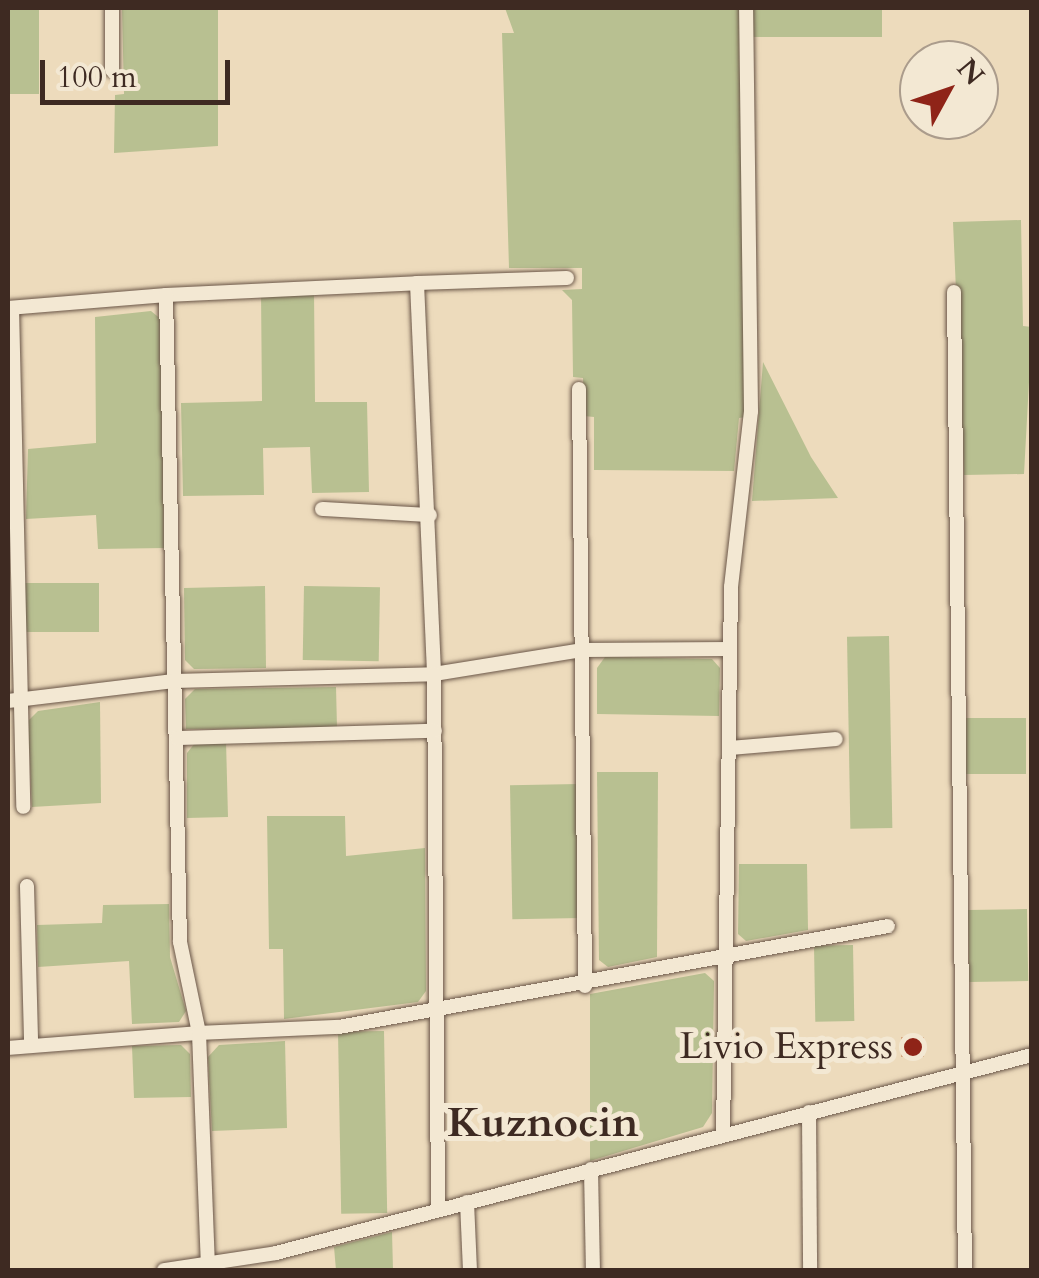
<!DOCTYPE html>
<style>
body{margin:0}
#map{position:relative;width:1039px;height:1278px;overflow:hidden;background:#eddbbc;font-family:Cardo,serif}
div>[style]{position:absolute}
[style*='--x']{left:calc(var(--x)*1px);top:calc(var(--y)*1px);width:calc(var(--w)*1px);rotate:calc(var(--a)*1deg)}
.green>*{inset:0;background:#b8c091;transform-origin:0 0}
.building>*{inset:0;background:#d6a67f;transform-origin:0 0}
.roads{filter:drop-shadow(0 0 2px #6a5648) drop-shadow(0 0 2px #6a5648)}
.street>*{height:14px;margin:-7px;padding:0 7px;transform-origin:7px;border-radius:7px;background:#f3e8d3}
.dots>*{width:28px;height:28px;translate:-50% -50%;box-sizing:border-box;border:5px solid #f3e8d3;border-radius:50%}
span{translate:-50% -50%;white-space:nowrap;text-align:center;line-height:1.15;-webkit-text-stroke:10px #f3e8d3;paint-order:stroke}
.poi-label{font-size:38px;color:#3e2a22}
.right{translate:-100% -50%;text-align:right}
.quarter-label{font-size:42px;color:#3e2a22;font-weight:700}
.frame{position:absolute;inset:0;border:10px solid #3e2a22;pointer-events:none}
.north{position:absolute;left:899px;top:40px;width:100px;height:100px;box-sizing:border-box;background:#f3e8d3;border:2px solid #ab9c8c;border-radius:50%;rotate:50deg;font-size:28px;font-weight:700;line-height:40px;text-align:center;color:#3e2a22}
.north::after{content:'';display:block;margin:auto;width:35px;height:45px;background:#8f2418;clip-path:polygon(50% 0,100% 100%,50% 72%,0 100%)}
.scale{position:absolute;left:40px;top:60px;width:190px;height:45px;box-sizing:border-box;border:5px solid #3e2a22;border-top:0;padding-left:12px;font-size:30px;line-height:35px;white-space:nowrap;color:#3e2a22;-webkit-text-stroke:8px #f3e8d3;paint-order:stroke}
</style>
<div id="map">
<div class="green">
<i style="left:8px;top:8px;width:31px;height:86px"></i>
<i style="clip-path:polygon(122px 8px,218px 8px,218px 146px,114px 153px,115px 95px,124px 94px)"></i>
<i style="clip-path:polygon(505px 8px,742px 8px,746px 417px,739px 418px,734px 471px,594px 470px,594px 417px,584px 416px,583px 378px,573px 377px,572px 300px,562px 290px,582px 289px,582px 268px,509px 268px,502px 33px,514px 33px)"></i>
<i style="left:752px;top:8px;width:130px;height:29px"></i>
<i style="clip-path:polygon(1021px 220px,1023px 326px,1032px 327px,1024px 474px,964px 475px,953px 222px)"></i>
<i style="clip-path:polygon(314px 290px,315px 402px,367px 402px,369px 492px,312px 493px,310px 447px,263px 448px,264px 495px,183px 496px,181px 403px,262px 401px,261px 293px)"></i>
<i style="clip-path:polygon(151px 311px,162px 320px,164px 548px,98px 549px,96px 515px,26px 519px,28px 449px,96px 443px,95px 317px)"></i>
<i style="clip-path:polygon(763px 362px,811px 457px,838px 498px,752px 501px)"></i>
<i style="left:99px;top:583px;width:49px;height:74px;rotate:90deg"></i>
<i style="clip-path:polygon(265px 586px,266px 668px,194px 669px,185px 660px,184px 588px)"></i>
<i style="left:304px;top:586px;width:76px;height:74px;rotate:1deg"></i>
<i style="left:889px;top:636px;width:192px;height:42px;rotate:89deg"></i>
<i style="clip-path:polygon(605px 657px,712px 659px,720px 668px,719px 716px,597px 714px,597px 668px)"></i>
<i style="clip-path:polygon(336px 687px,337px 728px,186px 729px,185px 699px,195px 689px)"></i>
<i style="clip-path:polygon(100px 702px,101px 803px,32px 807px,28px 721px,38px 711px)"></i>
<i style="left:966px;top:718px;width:60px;height:56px"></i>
<i style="clip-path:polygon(226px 741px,228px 817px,187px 818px,187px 753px,195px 743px)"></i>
<i style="clip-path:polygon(597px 772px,658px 772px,657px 957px,608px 967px,599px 960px)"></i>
<i style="left:578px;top:784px;width:134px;height:68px;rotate:89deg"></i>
<i style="clip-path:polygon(267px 816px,345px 816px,346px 856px,425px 848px,426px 991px,418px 1002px,284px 1019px,283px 949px,269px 949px)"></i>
<i style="clip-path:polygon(739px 864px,807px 864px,808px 930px,746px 941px,738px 934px)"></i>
<i style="clip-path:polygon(169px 904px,170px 957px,186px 1011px,179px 1022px,132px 1024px,129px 961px,38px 967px,37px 925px,102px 923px,103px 905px)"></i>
<i style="left:1027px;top:909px;width:72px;height:59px;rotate:89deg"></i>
<i style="left:853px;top:945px;width:76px;height:39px;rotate:89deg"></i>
<i style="clip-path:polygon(705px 973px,714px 981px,712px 1113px,703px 1127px,590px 1161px,590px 994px)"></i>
<i style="left:384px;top:1031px;width:182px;height:46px;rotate:89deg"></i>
<i style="clip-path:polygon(285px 1041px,287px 1128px,212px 1131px,208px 1057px,219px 1045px)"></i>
<i style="clip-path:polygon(181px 1045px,190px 1054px,191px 1097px,134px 1098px,132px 1046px)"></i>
<i style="clip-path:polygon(392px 1232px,393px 1270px,336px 1270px,334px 1247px)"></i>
</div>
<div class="building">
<i style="left:901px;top:1037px;width:23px;height:20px"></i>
</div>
<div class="roads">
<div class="street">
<i style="--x:112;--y:8;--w:62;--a:90"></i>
<i style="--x:567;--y:278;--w:150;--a:178.1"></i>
<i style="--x:417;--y:283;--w:391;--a:87.5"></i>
<i style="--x:434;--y:674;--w:151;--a:-9.2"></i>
<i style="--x:583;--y:650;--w:147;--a:-0.4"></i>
<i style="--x:954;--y:292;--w:978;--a:89.36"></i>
<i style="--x:166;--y:295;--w:251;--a:-2.7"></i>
<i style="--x:8;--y:308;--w:159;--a:-4.7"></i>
<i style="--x:166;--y:295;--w:647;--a:88.76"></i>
<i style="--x:180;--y:942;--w:93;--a:78.2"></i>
<i style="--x:199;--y:1033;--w:140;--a:-2.5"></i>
<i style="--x:339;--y:1027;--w:558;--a:-10.42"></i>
<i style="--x:12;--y:308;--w:499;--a:88.7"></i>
<i style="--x:579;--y:389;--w:597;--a:89.42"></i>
<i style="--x:322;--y:509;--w:108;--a:3.2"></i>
<i style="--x:8;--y:701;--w:167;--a:-6.9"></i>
<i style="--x:174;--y:681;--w:260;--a:-1.5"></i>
<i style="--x:434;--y:674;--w:536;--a:89.57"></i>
<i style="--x:177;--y:738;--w:258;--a:-1.6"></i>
<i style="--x:731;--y:748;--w:105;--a:-4.9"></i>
<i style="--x:27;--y:886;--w:157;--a:88.5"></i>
<i style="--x:8;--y:1048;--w:192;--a:-4.5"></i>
<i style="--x:199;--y:1033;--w:231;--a:87.8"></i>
<i style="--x:809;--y:1112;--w:158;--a:89.6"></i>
<i style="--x:723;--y:1135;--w:548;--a:-89.16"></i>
<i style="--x:731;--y:587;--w:177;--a:-83.5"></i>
<i style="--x:751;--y:411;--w:403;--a:-90.7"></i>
<i style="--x:591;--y:1169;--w:101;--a:88.9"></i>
<i style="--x:467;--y:1202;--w:68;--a:87.5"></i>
<i style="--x:164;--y:1270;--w:113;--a:-8.6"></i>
<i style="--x:276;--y:1253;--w:781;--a:-14.68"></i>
</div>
</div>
<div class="dots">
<i style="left:913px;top:1047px;background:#8f2418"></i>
</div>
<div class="poi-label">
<span class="right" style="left:893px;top:1047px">Livio Express</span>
</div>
<div class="quarter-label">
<span style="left:543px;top:1123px">Kuznocin</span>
</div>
<div class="frame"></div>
<div class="north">N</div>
<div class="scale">100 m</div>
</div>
